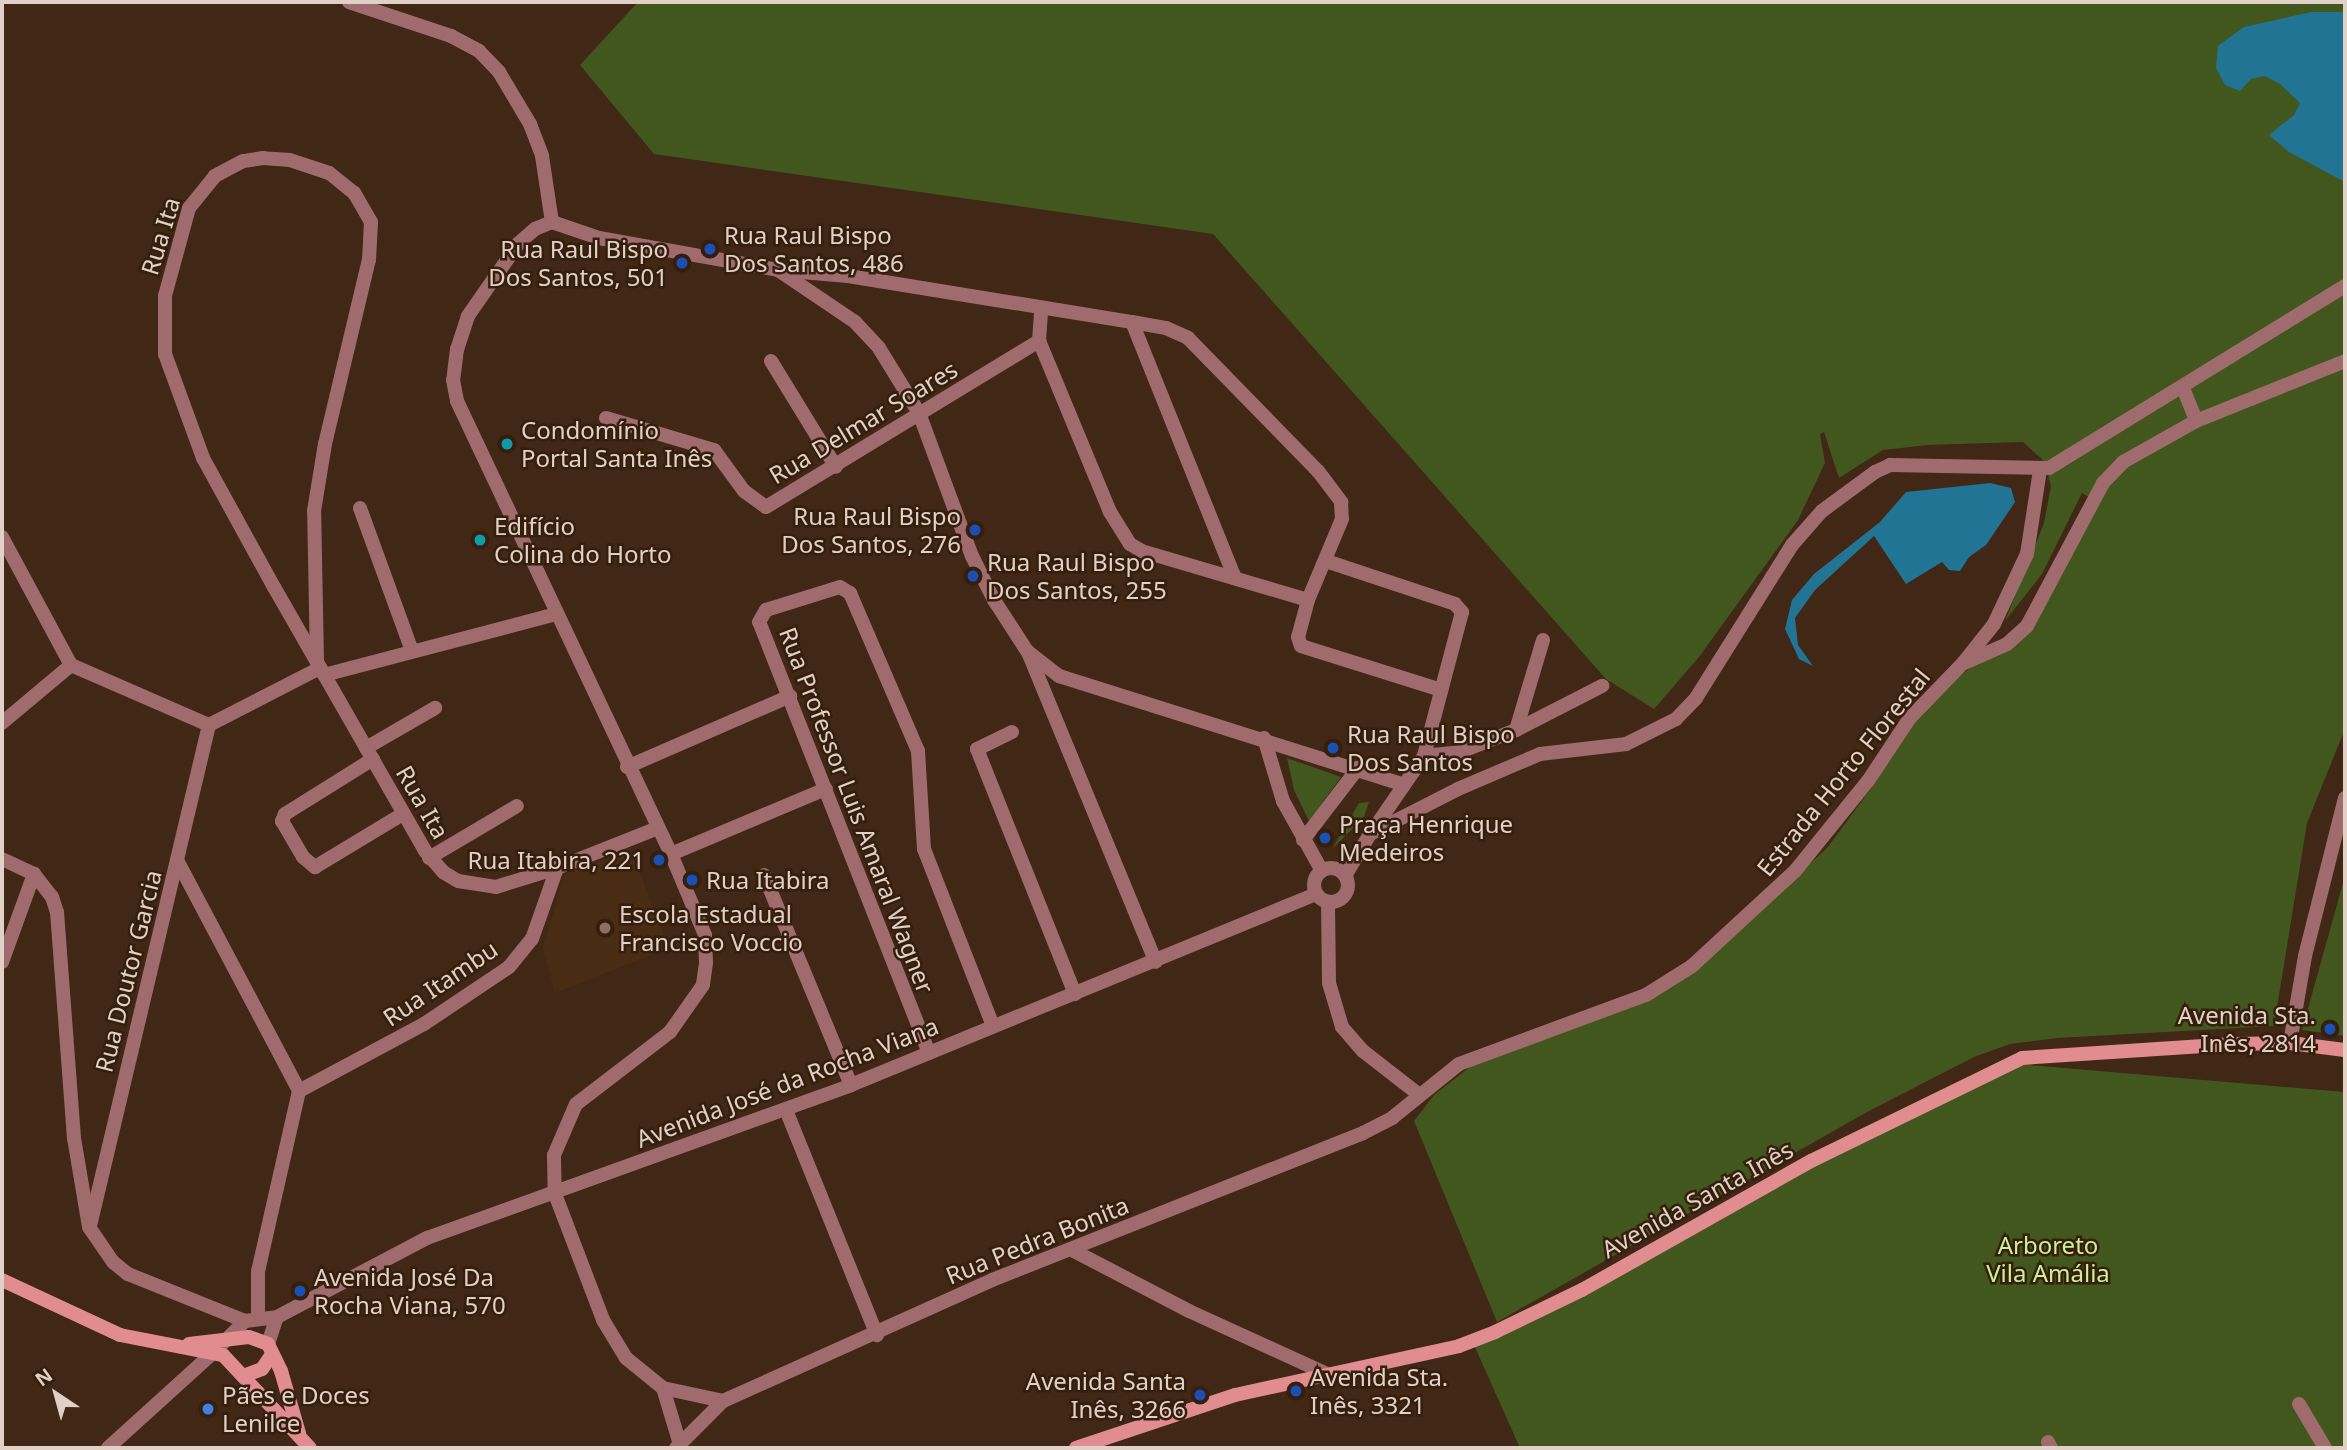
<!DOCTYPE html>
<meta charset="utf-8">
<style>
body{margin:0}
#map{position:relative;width:2347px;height:1450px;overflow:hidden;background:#402716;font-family:"Noto Sans",sans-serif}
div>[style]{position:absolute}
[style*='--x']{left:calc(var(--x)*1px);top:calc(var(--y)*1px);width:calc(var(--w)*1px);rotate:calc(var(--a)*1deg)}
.built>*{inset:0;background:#4a2c15}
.green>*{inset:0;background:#41571d}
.water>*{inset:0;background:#227495}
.minor>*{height:14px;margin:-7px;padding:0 7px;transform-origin:7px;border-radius:7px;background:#a06b6c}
.tertiary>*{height:14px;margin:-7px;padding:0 7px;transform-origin:7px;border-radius:7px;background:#a06b6c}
.tertiary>.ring{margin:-7px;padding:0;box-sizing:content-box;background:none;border:14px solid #a06b6c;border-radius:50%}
.secondary>*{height:14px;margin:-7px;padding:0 7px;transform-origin:7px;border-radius:7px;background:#e18c8f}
.dots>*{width:19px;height:19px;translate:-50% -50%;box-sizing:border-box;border:4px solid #351e0c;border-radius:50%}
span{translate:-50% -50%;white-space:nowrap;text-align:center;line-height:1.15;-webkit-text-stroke:5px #351e0c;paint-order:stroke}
.poi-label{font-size:24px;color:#e0d0c6}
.left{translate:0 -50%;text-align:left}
.right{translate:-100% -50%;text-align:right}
.street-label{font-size:24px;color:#e0d0c6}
.park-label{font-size:24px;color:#caf197}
.frame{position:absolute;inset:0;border:4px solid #e0d0c6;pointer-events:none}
.north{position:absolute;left:21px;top:1359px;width:70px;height:70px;-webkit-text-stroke:5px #351e0c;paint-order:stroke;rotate:324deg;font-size:19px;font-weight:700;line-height:28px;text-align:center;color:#e0d0c6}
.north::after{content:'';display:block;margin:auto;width:24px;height:32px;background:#e0d0c6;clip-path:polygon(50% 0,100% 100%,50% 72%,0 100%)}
</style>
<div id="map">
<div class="built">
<i style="clip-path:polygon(631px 850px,669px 948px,555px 993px,543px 947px,565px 874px)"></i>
</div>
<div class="green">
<i style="clip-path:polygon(638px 2px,2345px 2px,2345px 729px,2307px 823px,2274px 1026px,2057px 1038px,2010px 1044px,1974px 1057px,1867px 1112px,1497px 1322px,1414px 1121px,1434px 1095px,1470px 1067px,1695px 969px,1827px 848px,1873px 786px,1906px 728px,1942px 690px,2013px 634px,2040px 602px,2097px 502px,2082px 493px,2042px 574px,2005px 621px,2044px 523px,2051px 486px,2044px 461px,2023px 442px,1928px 445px,1883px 450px,1839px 478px,1824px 432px,1820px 434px,1825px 463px,1798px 520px,1699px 657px,1654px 709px,1606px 679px,1213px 234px,654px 154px,580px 65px)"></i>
<i style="clip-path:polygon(1287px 758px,1341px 777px,1309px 821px,1294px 790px)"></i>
<i style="clip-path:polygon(1369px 802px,1364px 817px,1332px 849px,1359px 803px)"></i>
<i style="clip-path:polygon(2345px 876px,2345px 1036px,2302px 1030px)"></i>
<i style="clip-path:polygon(2016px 1064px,2345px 1092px,2345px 1448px,1520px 1448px,1474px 1345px,1770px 1182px)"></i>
</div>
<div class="water">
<i style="clip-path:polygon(2311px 12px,2345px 12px,2345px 182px,2289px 152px,2269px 135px,2294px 115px,2300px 103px,2280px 84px,2265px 76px,2251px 79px,2240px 91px,2225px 85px,2216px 68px,2218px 46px,2244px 27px)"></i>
<i style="clip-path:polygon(1990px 483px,2011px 488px,2015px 502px,1986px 545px,1969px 557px,1960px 571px,1949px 570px,1942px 562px,1906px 584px,1874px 536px,1815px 590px,1795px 618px,1798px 645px,1813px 666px,1799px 659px,1785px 629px,1792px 600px,1814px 574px,1880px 522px,1906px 492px)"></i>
</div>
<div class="minor">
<i style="--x:349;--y:2;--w:108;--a:18.4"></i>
<i style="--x:451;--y:36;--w:32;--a:28"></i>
<i style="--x:479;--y:51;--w:29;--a:46"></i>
<i style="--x:499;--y:72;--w:61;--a:59.2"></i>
<i style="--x:530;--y:124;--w:34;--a:69"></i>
<i style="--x:542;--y:156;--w:67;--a:81.4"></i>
<i style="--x:552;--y:222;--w:18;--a:158"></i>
<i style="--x:535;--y:229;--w:23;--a:139"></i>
<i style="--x:518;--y:244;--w:88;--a:124.8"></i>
<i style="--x:468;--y:316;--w:35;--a:108"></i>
<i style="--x:457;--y:349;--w:31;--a:97"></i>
<i style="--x:453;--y:380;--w:21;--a:79"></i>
<i style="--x:457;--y:401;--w:501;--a:64.71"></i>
<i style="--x:671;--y:854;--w:88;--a:67.2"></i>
<i style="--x:705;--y:935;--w:28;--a:88"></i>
<i style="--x:706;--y:963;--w:22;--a:98"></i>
<i style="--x:703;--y:985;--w:57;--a:125.1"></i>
<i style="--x:670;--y:1032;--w:118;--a:142.5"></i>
<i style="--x:576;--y:1104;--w:56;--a:113.3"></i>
<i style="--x:554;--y:1155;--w:39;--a:89"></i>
<i style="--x:555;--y:1194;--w:135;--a:69.1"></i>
<i style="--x:603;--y:1320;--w:44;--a:58.8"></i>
<i style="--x:626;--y:1358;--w:48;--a:39"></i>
<i style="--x:663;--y:1388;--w:61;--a:12.2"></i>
<i style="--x:552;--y:222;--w:50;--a:18.8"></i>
<i style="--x:599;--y:238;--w:182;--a:10.1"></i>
<i style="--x:778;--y:270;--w:93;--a:34"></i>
<i style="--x:855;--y:322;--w:35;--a:47"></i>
<i style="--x:879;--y:348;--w:76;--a:58.4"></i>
<i style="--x:919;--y:413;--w:153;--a:69.7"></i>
<i style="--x:972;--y:556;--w:49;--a:63.4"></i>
<i style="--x:994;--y:600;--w:61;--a:57.1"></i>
<i style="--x:1027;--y:651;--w:41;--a:38"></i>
<i style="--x:1059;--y:676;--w:360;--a:17.5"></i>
<i style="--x:778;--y:270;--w:70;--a:4.9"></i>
<i style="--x:848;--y:276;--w:288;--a:9.2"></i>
<i style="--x:1132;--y:322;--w:35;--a:10"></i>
<i style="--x:1166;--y:328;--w:24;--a:24"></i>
<i style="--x:1188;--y:338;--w:186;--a:45.7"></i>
<i style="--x:1318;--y:471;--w:39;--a:53"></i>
<i style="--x:1341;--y:502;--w:17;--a:87"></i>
<i style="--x:1342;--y:519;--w:88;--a:112.8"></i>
<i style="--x:1308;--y:600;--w:173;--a:-163.6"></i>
<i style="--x:1142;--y:551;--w:14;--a:-150"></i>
<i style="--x:1130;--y:544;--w:38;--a:-122"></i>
<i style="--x:1110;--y:512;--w:185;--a:-112.5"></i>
<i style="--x:1039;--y:341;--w:32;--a:-86"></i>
<i style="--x:1132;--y:322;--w:276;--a:68.1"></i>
<i style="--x:771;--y:361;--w:124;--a:58.5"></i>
<i style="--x:2183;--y:388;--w:35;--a:68"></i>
<i style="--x:606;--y:418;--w:113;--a:16.5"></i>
<i style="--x:714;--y:450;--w:51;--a:53.8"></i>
<i style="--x:744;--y:491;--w:27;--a:36"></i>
<i style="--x:766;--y:507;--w:320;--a:-31.3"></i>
<i style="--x:360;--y:508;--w:152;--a:70"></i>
<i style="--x:2;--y:537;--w:145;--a:61.7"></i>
<i style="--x:1326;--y:561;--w:136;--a:18.4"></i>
<i style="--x:1455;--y:604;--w:11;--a:49"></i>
<i style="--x:1462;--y:612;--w:149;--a:104.8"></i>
<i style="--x:1424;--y:756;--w:93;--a:124.5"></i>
<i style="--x:1308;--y:600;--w:38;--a:105"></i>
<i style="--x:1298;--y:637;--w:9;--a:72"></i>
<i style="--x:1301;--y:646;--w:147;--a:17.4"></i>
<i style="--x:1028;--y:652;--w:335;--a:67.6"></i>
<i style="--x:317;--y:661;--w:150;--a:-91.1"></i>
<i style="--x:314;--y:511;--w:68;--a:-80.7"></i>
<i style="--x:325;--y:444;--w:189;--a:-76.6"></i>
<i style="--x:369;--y:260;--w:38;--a:-87"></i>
<i style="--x:371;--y:222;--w:34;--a:-120"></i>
<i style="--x:354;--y:193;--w:32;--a:-141"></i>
<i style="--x:329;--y:173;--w:41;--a:-161.6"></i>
<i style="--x:290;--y:160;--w:27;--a:-176"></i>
<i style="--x:263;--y:158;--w:20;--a:171"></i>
<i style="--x:243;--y:161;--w:32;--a:152"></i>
<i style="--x:215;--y:176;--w:41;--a:129.1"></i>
<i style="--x:189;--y:208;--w:91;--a:105.3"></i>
<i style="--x:165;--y:296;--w:58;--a:90"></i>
<i style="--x:165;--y:354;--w:111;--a:69.9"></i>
<i style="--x:203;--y:458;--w:147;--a:61.2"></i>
<i style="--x:274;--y:587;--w:304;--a:60.2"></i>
<i style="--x:425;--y:851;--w:28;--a:49"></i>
<i style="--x:443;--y:872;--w:17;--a:31"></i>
<i style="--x:458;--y:881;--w:38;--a:9"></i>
<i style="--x:496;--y:887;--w:64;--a:-17.3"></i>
<i style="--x:557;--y:868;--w:109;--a:-21.6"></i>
<i style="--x:1964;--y:663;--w:47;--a:-23.8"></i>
<i style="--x:2007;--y:644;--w:27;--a:-42"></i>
<i style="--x:2027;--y:626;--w:162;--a:-62"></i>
<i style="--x:2103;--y:483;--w:29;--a:-46"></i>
<i style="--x:2123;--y:462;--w:84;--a:-29.3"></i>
<i style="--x:2196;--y:421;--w:161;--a:-21.9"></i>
<i style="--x:324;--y:675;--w:240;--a:-14.7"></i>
<i style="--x:2;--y:723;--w:90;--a:-40"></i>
<i style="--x:71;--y:665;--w:150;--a:23.5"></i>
<i style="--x:209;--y:725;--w:125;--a:-27.2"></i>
<i style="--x:1516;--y:730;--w:94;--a:-73.3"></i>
<i style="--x:1012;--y:732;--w:39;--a:154"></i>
<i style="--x:977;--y:749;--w:264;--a:68.2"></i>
<i style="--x:1264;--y:738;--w:66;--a:73.2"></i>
<i style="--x:1283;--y:801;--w:80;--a:60.9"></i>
<i style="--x:366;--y:748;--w:80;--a:-30.1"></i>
<i style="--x:1424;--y:756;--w:36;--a:-6"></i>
<i style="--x:1460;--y:752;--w:60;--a:-21.4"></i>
<i style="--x:1516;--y:730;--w:97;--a:-27.1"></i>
<i style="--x:373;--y:759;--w:104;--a:148"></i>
<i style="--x:285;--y:814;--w:8;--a:113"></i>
<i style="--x:282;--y:821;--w:42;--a:59.7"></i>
<i style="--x:303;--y:857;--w:16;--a:40"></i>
<i style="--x:315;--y:867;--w:103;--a:-31.1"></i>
<i style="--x:627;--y:767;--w:178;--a:-23.5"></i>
<i style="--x:1303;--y:840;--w:91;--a:-52.6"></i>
<i style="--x:671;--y:854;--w:168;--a:-22.8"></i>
<i style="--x:429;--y:858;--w:102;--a:-30.6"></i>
<i style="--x:2;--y:859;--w:35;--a:25"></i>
<i style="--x:34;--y:874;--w:29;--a:52"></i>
<i style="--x:52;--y:897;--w:16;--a:72"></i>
<i style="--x:57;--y:912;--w:227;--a:85.7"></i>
<i style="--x:74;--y:1138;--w:90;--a:80.4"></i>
<i style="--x:89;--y:1227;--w:42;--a:55.6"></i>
<i style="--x:113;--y:1262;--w:19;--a:39"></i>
<i style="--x:128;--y:1274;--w:126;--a:21.9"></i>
<i style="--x:178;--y:862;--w:259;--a:62.1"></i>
<i style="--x:299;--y:1091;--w:185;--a:102.8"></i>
<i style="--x:258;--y:1271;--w:46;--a:90"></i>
<i style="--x:764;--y:875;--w:227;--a:67.5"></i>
<i style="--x:1345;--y:876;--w:49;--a:-59.2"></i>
<i style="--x:1370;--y:834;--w:99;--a:-27.1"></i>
<i style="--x:1458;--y:789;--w:89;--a:-23.1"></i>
<i style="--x:1540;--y:754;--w:87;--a:-6.6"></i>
<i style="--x:1626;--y:744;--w:56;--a:-26.6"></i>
<i style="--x:1676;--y:719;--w:29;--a:-46"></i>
<i style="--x:1696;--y:698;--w:181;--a:-57.9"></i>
<i style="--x:1792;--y:545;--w:45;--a:-48.6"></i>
<i style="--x:1822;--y:511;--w:66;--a:-36.3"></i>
<i style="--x:1875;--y:472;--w:17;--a:-25"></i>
<i style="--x:1890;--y:465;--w:159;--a:1.1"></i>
<i style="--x:2049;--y:468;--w:347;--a:-31.6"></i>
<i style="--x:1328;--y:902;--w:81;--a:89.3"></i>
<i style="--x:1329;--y:983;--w:46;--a:73.5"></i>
<i style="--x:1342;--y:1027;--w:32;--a:49"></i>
<i style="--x:1363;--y:1051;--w:70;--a:38"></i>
<i style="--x:2;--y:962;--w:94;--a:-70"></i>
<i style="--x:2290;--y:1043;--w:88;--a:-80.2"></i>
<i style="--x:2305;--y:956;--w:163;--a:-75.8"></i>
<i style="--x:929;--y:1053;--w:463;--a:-111.5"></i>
<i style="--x:759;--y:622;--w:14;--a:-60"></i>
<i style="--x:766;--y:610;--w:77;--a:-17.3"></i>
<i style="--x:840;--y:587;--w:12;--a:31"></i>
<i style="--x:850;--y:593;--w:172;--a:66.7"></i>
<i style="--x:918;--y:751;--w:98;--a:86.5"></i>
<i style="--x:924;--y:849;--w:190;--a:68.7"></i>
<i style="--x:299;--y:1091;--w:142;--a:-28.2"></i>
<i style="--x:424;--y:1024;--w:102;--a:-33.8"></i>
<i style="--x:509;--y:967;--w:36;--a:-51"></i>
<i style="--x:532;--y:939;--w:75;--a:-70.6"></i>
<i style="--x:786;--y:1110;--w:243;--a:68"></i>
<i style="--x:90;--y:1226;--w:515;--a:-76.64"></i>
<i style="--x:1072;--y:1250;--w:132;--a:27.5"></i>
<i style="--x:1189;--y:1311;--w:152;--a:24.5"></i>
<i style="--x:663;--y:1388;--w:55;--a:73.2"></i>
<i style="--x:2299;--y:1404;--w:51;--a:59.4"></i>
<i style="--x:2048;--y:1442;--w:7;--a:63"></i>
<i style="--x:108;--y:1448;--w:144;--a:-42.2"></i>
<i style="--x:676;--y:1448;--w:66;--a:-45"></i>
<i style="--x:723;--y:1401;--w:295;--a:-24.2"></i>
<i style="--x:992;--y:1280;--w:399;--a:-21.6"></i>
<i style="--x:1363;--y:1133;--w:33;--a:-27"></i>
<i style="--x:1392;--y:1118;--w:86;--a:-38.9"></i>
<i style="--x:1459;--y:1064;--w:199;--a:-20.3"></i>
<i style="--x:1646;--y:995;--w:54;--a:-32.2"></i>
<i style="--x:1692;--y:966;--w:140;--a:-42.7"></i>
<i style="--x:1795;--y:871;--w:116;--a:-51"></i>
<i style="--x:1868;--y:781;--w:74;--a:-56.5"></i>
<i style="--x:1909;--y:719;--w:78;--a:-46"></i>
<i style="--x:1963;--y:663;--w:50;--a:-51.5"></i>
<i style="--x:1994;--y:624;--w:77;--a:-64.8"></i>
<i style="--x:2027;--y:554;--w:85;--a:-81.2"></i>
</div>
<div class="tertiary">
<i class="ring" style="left:1314px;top:868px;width:20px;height:20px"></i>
<i style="--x:277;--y:1317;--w:170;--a:-27.8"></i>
<i style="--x:427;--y:1238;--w:451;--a:-19.8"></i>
<i style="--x:851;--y:1085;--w:503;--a:-22.33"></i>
<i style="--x:222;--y:1344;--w:33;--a:-45"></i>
<i style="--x:245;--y:1321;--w:32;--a:-7"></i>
<i style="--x:268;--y:1344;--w:28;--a:-72"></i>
</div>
<div class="secondary">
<i style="--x:2;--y:1280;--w:130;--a:25"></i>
<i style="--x:120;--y:1335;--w:105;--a:11"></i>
<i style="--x:223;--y:1355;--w:127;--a:46.9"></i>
<i style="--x:189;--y:1344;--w:60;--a:-6.7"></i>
<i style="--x:249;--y:1337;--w:20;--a:20"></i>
<i style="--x:268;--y:1344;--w:30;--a:64"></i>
<i style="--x:281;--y:1371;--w:65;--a:73.8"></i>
<i style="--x:243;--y:1376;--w:20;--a:-20"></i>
<i style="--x:262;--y:1369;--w:18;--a:-56"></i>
<i style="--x:1076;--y:1448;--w:168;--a:-18.4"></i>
<i style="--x:1235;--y:1395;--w:229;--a:-12.3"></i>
<i style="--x:1459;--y:1346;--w:39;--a:-21"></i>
<i style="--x:1495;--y:1332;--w:97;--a:-25.8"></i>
<i style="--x:1582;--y:1290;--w:263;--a:-29.4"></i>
<i style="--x:1811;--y:1161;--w:235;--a:-26"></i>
<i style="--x:2022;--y:1058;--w:212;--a:-3.8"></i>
<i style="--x:2234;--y:1044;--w:56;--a:-1"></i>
<i style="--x:2290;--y:1043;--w:55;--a:7.3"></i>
</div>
<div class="dots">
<i style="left:710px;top:249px;background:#1a4fb4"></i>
<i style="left:682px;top:263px;background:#1a4fb4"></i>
<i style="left:507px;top:444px;background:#0f9aa8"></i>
<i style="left:975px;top:530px;background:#1a4fb4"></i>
<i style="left:480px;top:540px;background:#0f9aa8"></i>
<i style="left:973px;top:576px;background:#1a4fb4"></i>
<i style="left:1333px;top:748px;background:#1a4fb4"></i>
<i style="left:1325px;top:838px;background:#1a4fb4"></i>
<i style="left:659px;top:860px;background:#1a4fb4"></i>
<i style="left:692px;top:880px;background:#1a4fb4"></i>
<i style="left:605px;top:928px;background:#8d6e63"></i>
<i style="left:2330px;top:1029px;background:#1a4fb4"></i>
<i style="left:300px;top:1291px;background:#1a4fb4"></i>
<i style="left:1296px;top:1391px;background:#1a4fb4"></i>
<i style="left:1200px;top:1395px;background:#1a4fb4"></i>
<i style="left:208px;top:1409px;background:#3f7fe0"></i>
</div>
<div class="poi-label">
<span class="left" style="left:724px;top:249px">Rua Raul Bispo<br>Dos Santos, 486</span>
<span class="right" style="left:668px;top:263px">Rua Raul Bispo<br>Dos Santos, 501</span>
<span class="left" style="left:521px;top:444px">Condomínio<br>Portal Santa Inês</span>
<span class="right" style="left:961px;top:530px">Rua Raul Bispo<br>Dos Santos, 276</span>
<span class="left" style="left:494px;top:540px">Edifício<br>Colina do Horto</span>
<span class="left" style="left:987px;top:576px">Rua Raul Bispo<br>Dos Santos, 255</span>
<span class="left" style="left:1347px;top:748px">Rua Raul Bispo<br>Dos Santos</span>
<span class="left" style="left:1339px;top:838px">Praça Henrique<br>Medeiros</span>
<span class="right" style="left:645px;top:860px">Rua Itabira, 221</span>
<span class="left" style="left:706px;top:880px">Rua Itabira</span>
<span class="left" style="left:619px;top:928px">Escola Estadual<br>Francisco Voccio</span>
<span class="right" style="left:2316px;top:1029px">Avenida Sta.<br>Inês, 2814</span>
<span class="left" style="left:314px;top:1291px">Avenida José Da<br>Rocha Viana, 570</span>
<span class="left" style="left:1310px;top:1391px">Avenida Sta.<br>Inês, 3321</span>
<span class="right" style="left:1186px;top:1395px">Avenida Santa<br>Inês, 3266</span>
<span class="left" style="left:222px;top:1409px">Pães e Doces<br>Lenilce</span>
</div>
<div class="street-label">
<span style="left:160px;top:236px;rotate:-73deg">Rua Ita</span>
<span style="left:863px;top:422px;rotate:-31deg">Rua Delmar Soares</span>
<span style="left:1843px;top:772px;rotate:-51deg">Estrada Horto Florestal</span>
<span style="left:423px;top:802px;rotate:60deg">Rua Ita</span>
<span style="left:857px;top:810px;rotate:69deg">Rua Professor Luis Amaral Wagner</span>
<span style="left:128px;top:971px;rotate:-76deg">Rua Doutor Garcia</span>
<span style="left:440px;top:983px;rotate:-34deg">Rua Itambu</span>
<span style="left:787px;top:1082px;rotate:-21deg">Avenida José da Rocha Viana</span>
<span style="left:1697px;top:1199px;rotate:-29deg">Avenida Santa Inês</span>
<span style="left:1037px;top:1240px;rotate:-22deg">Rua Pedra Bonita</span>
</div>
<div class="park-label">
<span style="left:2048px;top:1259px">Arboreto<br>Vila Amália</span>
</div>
<div class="frame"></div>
<div class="north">N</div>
</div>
